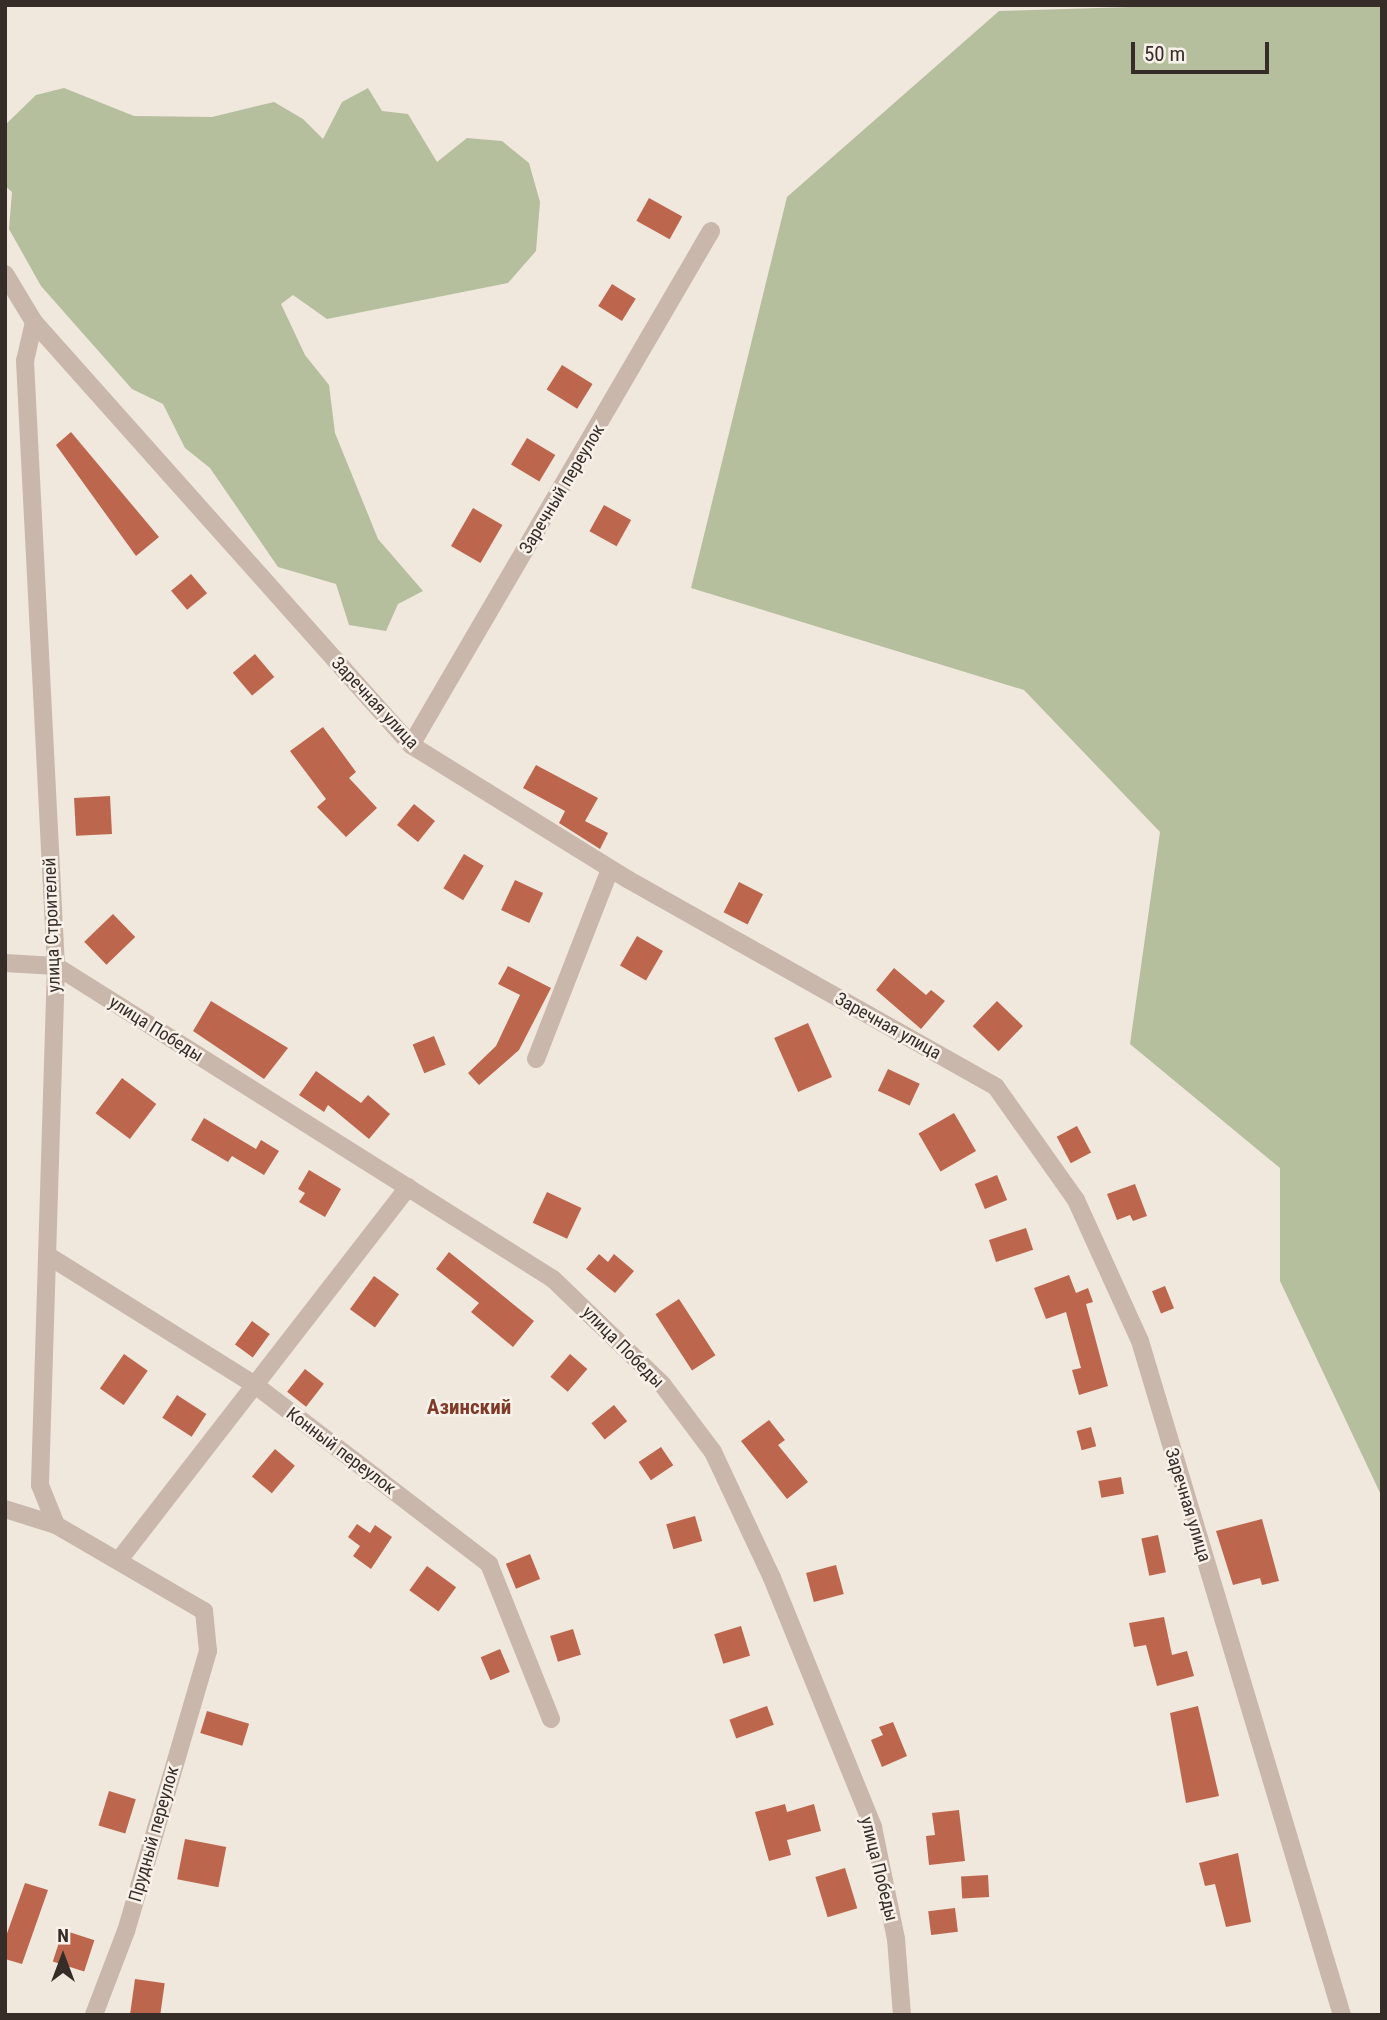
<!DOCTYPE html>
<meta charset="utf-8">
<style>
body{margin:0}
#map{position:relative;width:1387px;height:2020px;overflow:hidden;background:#f0e7dd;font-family:"Roboto Condensed",sans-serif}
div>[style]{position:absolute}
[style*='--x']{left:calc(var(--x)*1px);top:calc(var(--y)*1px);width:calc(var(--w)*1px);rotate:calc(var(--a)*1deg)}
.green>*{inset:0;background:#b5bf9e}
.building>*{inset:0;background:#bd664e;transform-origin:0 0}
.minor>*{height:18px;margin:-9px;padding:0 9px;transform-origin:9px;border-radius:9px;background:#c8b7aa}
span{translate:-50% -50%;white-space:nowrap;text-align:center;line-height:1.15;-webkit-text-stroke:5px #f8f1e9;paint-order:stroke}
.street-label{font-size:18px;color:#362d29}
.quarter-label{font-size:21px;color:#7f3a28;font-weight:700}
.frame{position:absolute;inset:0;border:7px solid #362d29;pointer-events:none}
.north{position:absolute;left:28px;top:1922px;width:70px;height:70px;-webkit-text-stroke:5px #f8f1e9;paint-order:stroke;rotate:0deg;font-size:19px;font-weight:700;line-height:28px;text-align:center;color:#362d29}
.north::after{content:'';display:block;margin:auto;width:24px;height:32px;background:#362d29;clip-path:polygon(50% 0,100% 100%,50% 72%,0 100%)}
.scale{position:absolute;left:1131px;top:42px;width:138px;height:32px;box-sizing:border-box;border:4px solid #362d29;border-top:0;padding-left:9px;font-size:21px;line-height:24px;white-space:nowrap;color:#362d29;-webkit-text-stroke:5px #f8f1e9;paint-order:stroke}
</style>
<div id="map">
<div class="green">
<i style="clip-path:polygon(1197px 5px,1382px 5px,1382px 1497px,1280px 1281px,1280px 1168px,1130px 1044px,1160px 832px,1024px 690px,691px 588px,787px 197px,999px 11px)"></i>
<i style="clip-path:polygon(64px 88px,134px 116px,212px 117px,274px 102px,303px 119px,323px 139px,342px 102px,368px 88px,382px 111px,408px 114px,437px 162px,467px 138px,502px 141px,529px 163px,540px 202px,536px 251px,508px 283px,327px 319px,293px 295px,281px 304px,305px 355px,329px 385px,335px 433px,378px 539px,423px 591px,398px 604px,386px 631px,349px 625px,336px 584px,278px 567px,210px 468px,185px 448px,163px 404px,132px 389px,41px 286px,9px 229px,12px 192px,5px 186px,5px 125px,36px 95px)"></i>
</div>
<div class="building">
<i style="left:649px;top:198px;width:38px;height:26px;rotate:29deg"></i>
<i style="left:612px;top:284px;width:28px;height:26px;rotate:32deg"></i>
<i style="left:562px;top:365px;width:36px;height:29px;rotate:32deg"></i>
<i style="clip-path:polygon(71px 432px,159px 537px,136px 556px,56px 445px)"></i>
<i style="left:527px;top:438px;width:33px;height:31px;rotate:31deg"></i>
<i style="left:604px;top:505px;width:31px;height:30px;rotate:29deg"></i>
<i style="left:473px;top:508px;width:34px;height:44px;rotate:30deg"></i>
<i style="left:191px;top:574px;width:25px;height:26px;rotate:50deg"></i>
<i style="left:255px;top:654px;width:30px;height:29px;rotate:50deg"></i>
<i style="clip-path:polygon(323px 727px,356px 772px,349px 778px,377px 808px,346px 837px,317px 807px,326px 799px,290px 751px)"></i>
<i style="clip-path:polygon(536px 765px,598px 798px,585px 821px,608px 833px,600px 849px,559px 823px,565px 811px,523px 788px)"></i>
<i style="left:110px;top:796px;width:38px;height:36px;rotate:87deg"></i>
<i style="left:414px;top:804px;width:27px;height:27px;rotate:39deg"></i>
<i style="left:464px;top:854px;width:23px;height:40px;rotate:31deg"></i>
<i style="left:515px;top:880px;width:31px;height:33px;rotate:25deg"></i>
<i style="left:739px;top:882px;width:27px;height:34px;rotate:27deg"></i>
<i style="left:113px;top:914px;width:32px;height:40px;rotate:46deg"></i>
<i style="left:637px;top:936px;width:30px;height:34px;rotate:30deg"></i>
<i style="clip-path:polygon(508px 966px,551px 988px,519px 1050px,479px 1085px,468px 1073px,496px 1046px,520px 995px,498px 984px)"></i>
<i style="clip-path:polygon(894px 968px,926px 995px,931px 990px,945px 1001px,921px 1029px,876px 990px)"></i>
<i style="clip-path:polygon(211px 1001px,288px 1048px,264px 1079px,193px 1031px)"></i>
<i style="left:997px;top:1001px;width:36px;height:35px;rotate:44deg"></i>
<i style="left:808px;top:1023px;width:59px;height:37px;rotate:66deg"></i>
<i style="left:434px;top:1036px;width:31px;height:23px;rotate:68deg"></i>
<i style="left:888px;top:1069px;width:35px;height:24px;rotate:25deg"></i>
<i style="clip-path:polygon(316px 1071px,361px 1103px,368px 1095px,390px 1114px,369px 1139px,328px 1105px,324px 1112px,299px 1095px)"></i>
<i style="left:122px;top:1078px;width:43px;height:44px;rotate:37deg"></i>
<i style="left:954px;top:1113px;width:44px;height:41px;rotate:60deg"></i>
<i style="clip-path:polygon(204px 1118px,256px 1149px,261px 1140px,279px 1151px,264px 1175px,232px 1156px,228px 1162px,191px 1140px)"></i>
<i style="left:1077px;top:1126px;width:30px;height:23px;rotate:62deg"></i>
<i style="clip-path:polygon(309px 1170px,341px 1189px,325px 1217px,299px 1202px,305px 1193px,298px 1189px)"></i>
<i style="left:997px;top:1175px;width:27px;height:24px;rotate:68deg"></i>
<i style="clip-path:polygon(1135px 1184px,1147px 1216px,1133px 1221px,1130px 1215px,1117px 1220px,1107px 1194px)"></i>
<i style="left:547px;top:1192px;width:38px;height:34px;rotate:25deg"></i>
<i style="left:1026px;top:1228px;width:23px;height:39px;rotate:72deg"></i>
<i style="clip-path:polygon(449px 1252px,534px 1321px,513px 1347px,471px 1312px,479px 1303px,436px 1269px)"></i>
<i style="clip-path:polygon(599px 1254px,608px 1262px,614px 1254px,634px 1271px,615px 1293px,586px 1269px)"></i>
<i style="clip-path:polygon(1069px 1275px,1076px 1293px,1088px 1288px,1093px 1302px,1086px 1304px,1108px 1386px,1079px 1395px,1072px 1370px,1081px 1368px,1066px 1312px,1046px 1319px,1034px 1288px)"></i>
<i style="left:374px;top:1276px;width:31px;height:41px;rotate:36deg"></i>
<i style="left:1165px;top:1286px;width:24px;height:14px;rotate:68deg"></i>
<i style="left:679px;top:1299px;width:67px;height:28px;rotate:57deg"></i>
<i style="left:252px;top:1321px;width:22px;height:29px;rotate:36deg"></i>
<i style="left:124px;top:1354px;width:29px;height:42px;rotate:35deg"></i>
<i style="left:570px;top:1354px;width:23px;height:30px;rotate:41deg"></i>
<i style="left:305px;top:1369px;width:24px;height:29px;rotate:38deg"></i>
<i style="left:177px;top:1395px;width:35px;height:27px;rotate:33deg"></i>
<i style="left:614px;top:1405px;width:21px;height:29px;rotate:51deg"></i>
<i style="clip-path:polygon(769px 1420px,785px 1440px,778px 1445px,808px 1482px,787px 1499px,741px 1441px)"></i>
<i style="left:1091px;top:1427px;width:20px;height:15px;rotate:75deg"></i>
<i style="left:661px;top:1447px;width:22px;height:27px;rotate:56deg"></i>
<i style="left:275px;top:1449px;width:26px;height:36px;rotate:40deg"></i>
<i style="left:1121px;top:1477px;width:17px;height:23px;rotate:80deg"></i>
<i style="left:695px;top:1516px;width:26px;height:30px;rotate:74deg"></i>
<i style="clip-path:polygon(1262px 1519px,1279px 1581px,1262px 1585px,1260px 1578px,1233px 1585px,1216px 1531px)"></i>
<i style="clip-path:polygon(357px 1524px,370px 1533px,375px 1525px,392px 1537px,371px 1569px,353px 1556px,360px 1546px,348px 1537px)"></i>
<i style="left:1158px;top:1535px;width:38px;height:17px;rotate:78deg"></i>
<i style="left:530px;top:1554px;width:27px;height:26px;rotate:68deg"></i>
<i style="left:836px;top:1565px;width:30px;height:31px;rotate:75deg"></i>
<i style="left:427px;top:1566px;width:36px;height:30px;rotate:36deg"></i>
<i style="clip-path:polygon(1164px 1617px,1172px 1655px,1187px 1651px,1194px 1676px,1157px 1686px,1146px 1645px,1134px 1647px,1129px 1623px)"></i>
<i style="left:741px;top:1626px;width:31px;height:28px;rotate:73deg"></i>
<i style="left:573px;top:1629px;width:27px;height:24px;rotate:73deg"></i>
<i style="left:500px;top:1649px;width:25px;height:21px;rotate:67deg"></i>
<i style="left:767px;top:1706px;width:20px;height:40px;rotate:70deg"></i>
<i style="clip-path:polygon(1198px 1706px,1219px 1796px,1186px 1803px,1170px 1713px)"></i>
<i style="left:207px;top:1711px;width:44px;height:23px;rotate:17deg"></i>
<i style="clip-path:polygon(893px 1722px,907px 1756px,882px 1767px,871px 1740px,883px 1735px,879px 1727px)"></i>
<i style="left:109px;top:1791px;width:28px;height:36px;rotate:17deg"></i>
<i style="clip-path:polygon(785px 1804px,787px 1812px,814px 1804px,821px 1831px,787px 1840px,791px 1855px,769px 1861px,755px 1812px)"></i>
<i style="clip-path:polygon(959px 1810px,965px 1861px,929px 1865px,926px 1836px,935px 1835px,932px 1813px)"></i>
<i style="left:185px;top:1839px;width:42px;height:41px;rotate:11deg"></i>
<i style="clip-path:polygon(1238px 1853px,1251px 1922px,1226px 1927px,1215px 1884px,1205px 1886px,1199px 1863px)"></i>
<i style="left:845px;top:1868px;width:42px;height:31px;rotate:73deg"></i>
<i style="left:988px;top:1875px;width:22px;height:27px;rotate:87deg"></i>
<i style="clip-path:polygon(25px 1883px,48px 1890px,22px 1964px,5px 1959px,5px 1939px)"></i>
<i style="left:955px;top:1908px;width:24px;height:27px;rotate:83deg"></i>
<i style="left:63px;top:1930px;width:33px;height:33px;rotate:18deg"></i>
<i style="left:135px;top:1979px;width:30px;height:36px;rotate:8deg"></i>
</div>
<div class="minor">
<i style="--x:5;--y:274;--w:56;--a:58.9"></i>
<i style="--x:34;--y:322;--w:567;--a:48.29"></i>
<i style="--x:411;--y:745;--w:256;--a:31.8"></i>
<i style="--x:629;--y:880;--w:421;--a:29.4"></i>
<i style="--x:996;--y:1087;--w:138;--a:54.7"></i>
<i style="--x:1076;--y:1200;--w:155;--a:65.6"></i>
<i style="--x:1140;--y:1341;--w:704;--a:73.32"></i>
<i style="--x:34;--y:322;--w:40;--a:103"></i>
<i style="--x:25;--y:361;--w:606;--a:87.07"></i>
<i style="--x:56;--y:966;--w:519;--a:91.77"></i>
<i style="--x:40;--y:1485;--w:43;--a:68.2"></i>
<i style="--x:411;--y:745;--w:595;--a:-59.73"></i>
<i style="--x:5;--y:963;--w:51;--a:3.4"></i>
<i style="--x:56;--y:966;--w:587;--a:32.2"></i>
<i style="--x:553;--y:1279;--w:151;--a:43.9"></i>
<i style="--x:662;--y:1384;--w:85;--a:53.1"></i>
<i style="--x:713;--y:1452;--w:139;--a:64.9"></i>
<i style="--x:772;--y:1578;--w:269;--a:67.9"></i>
<i style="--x:873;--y:1827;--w:114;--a:78.4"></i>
<i style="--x:896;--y:1939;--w:76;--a:85.5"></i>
<i style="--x:536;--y:1059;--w:204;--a:-68.7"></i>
<i style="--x:47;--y:1255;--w:245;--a:32"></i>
<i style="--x:255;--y:1385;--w:295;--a:37.4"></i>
<i style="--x:489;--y:1564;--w:167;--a:68.2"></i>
<i style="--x:5;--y:1509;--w:53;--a:17.4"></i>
<i style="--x:56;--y:1525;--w:171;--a:30.2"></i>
<i style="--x:204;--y:1611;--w:40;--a:84.3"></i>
<i style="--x:208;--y:1651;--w:292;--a:106.3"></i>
<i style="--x:126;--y:1931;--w:90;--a:110.9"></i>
<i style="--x:119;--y:1560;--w:472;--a:-52.2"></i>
</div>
<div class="street-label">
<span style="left:562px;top:489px;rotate:-59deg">Заречный переулок</span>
<span style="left:375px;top:703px;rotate:47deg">Заречная улица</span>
<span style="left:52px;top:925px;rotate:-92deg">улица Строителей</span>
<span style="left:888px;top:1026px;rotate:29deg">Заречная улица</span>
<span style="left:156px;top:1029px;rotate:32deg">улица Победы</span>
<span style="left:623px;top:1347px;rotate:45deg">улица Победы</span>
<span style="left:341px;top:1451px;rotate:37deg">Конный переулок</span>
<span style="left:1188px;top:1505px;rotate:73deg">Заречная улица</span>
<span style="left:154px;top:1834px;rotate:-74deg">Прудный переулок</span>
<span style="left:879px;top:1869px;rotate:76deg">улица Победы</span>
</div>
<div class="quarter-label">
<span style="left:469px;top:1407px">Азинский</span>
</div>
<div class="frame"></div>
<div class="north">N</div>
<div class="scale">50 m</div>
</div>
